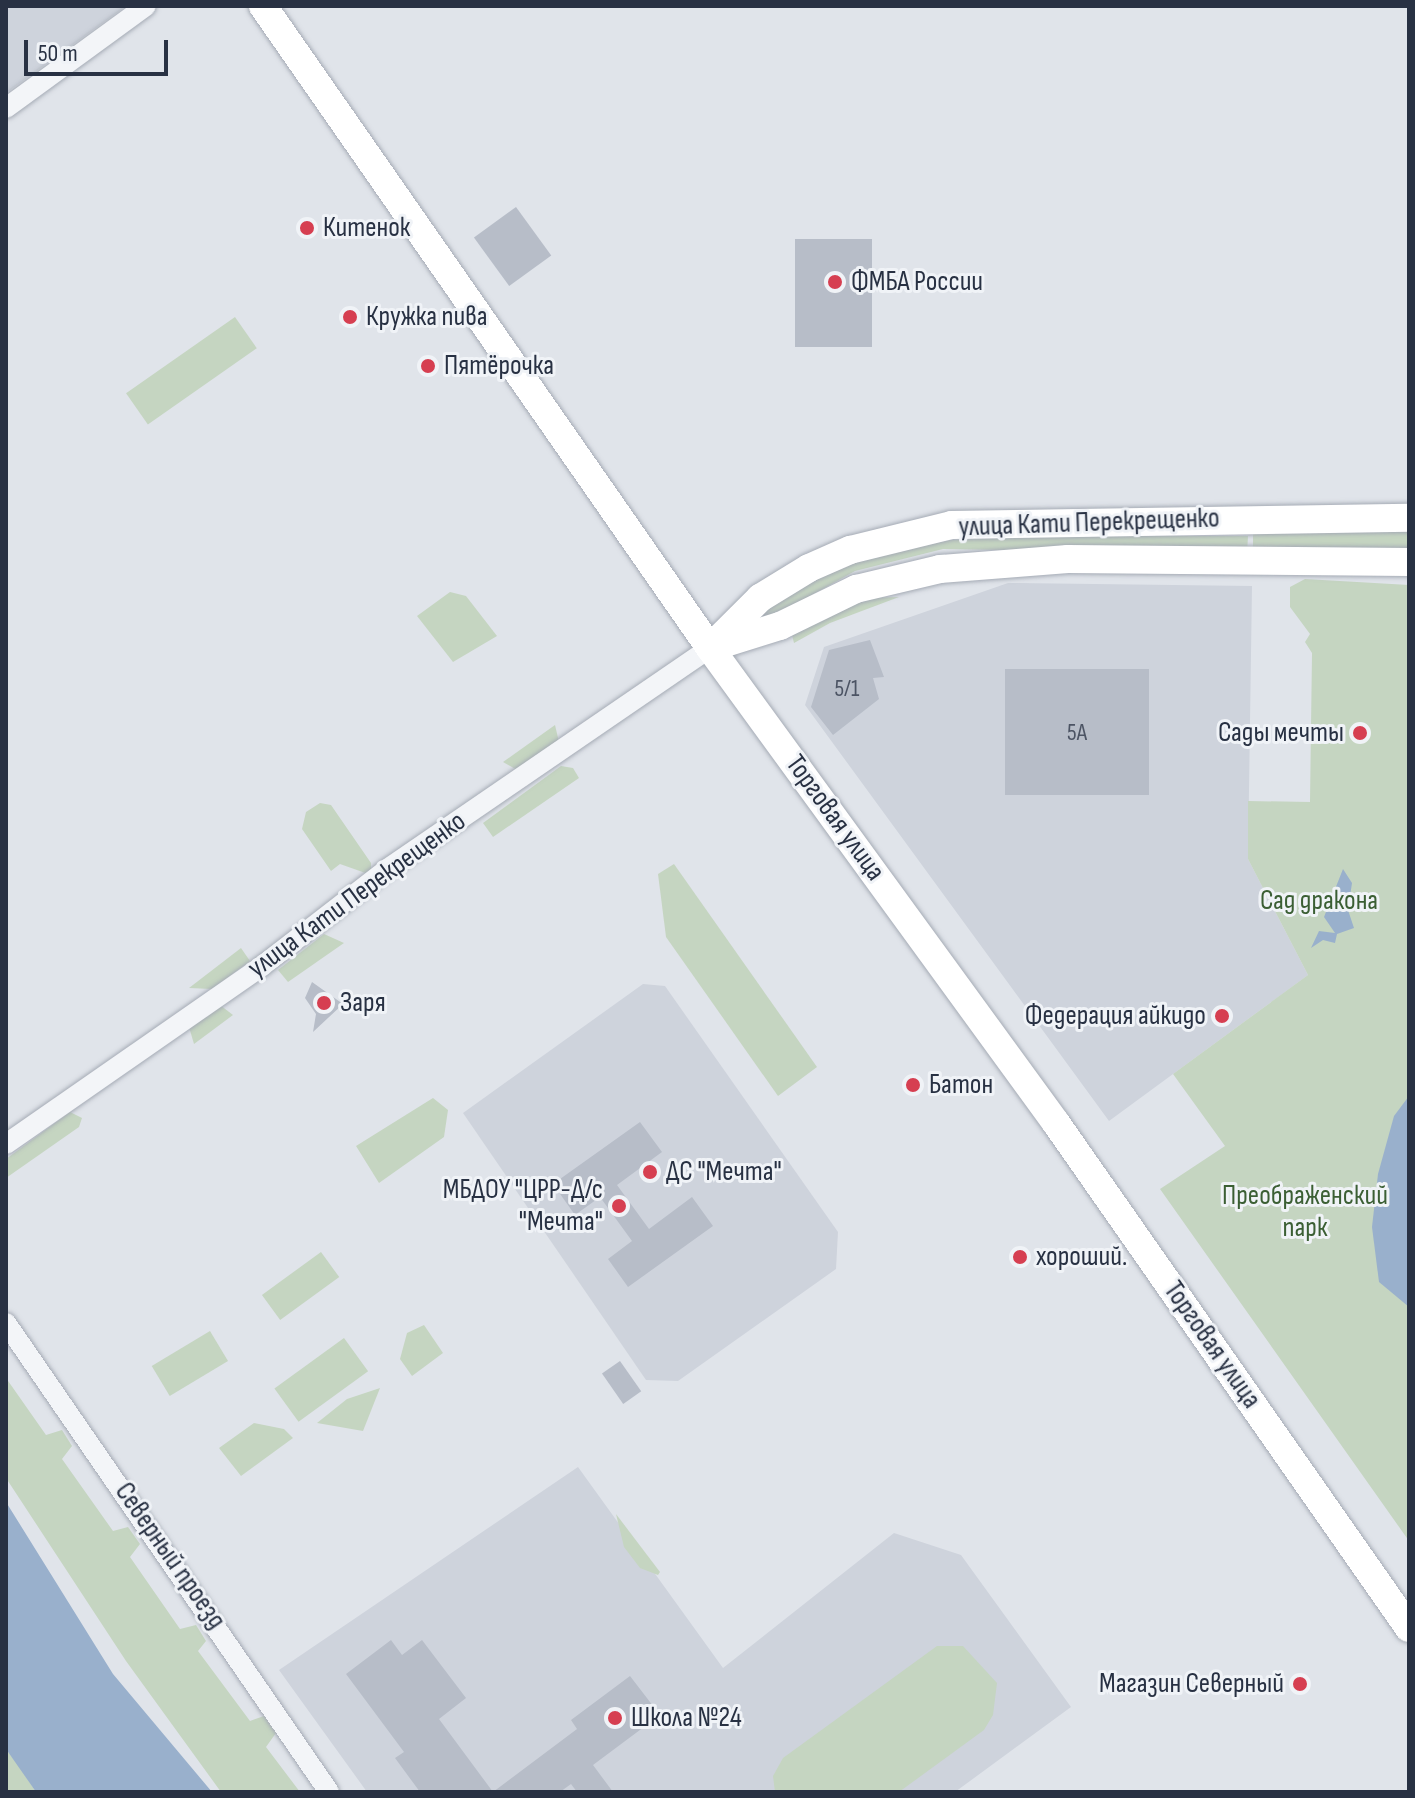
<!DOCTYPE html>
<meta charset="utf-8">
<style>
body{margin:0}
#map{position:relative;width:1415px;height:1798px;overflow:hidden;background:#e0e4ea;font-family:"Sofia Sans Condensed",sans-serif}
div>[style]{position:absolute}
[style*='--x']{left:calc(var(--x)*1px);top:calc(var(--y)*1px);width:calc(var(--w)*1px);rotate:calc(var(--a)*1deg)}
.built>*{inset:0;background:#ced3dc}
.green>*{inset:0;background:#c5d5c1;transform-origin:0 0}
.water>*{inset:0;background:#99b0cc}
.building>*{inset:0;background:#b7bdc8;transform-origin:0 0}
.roads{filter:drop-shadow(0 0 2px #a5abb5) drop-shadow(0 0 2px #a5abb5)}
.street>*{height:20px;margin:-10px;padding:0 10px;transform-origin:10px;border-radius:10px;background:#f3f5f8}
.secondary>*{height:28px;margin:-14px;padding:0 14px;transform-origin:14px;border-radius:14px;background:#fff}
.dots>*{width:22px;height:22px;translate:-50% -50%;box-sizing:border-box;border:4px solid #f0f3f7;border-radius:50%}
span{translate:-50% -50%;white-space:nowrap;text-align:center;line-height:1.15;-webkit-text-stroke:6px #f0f3f7;paint-order:stroke}
.number-label{font-size:24px;color:#4c5464}
.number-label span{-webkit-text-stroke-width:0}
.poi-label{font-size:28px;color:#283143}
.left{translate:0 -50%;text-align:left}
.right{translate:-100% -50%;text-align:right}
.street-label{font-size:28px;color:#283143}
.park-label{font-size:28px;color:#3b5f34}
.frame{position:absolute;inset:0;border:8px solid #283143;pointer-events:none}
.scale{position:absolute;left:24px;top:40px;width:144px;height:36px;box-sizing:border-box;border:4px solid #283143;border-top:0;padding-left:10px;font-size:24px;line-height:28px;white-space:nowrap;color:#283143;-webkit-text-stroke:6px #f0f3f7;paint-order:stroke}
</style>
<div id="map">
<div class="built">
<i style="clip-path:polygon(6px 6px,126px 6px,6px 93px)"></i>
<i style="clip-path:polygon(1008px 583px,1252px 586px,1248px 859px,1308px 975px,1109px 1121px,805px 705px,824px 647px)"></i>
<i style="clip-path:polygon(643px 984px,665px 986px,838px 1232px,836px 1269px,678px 1381px,646px 1380px,463px 1113px)"></i>
<i style="clip-path:polygon(578px 1467px,723px 1668px,894px 1533px,961px 1555px,1071px 1707px,955px 1792px,367px 1792px,279px 1670px)"></i>
</div>
<div class="green">
<i style="left:235px;top:317px;width:38px;height:133px;rotate:55deg"></i>
<i style="left:1409px;top:532px;width:18px;height:156px;rotate:90deg"></i>
<i style="clip-path:polygon(1071px 536px,1248px 536px,1247px 554px,943px 549px,855px 571px,751px 629px,757px 612px,851px 561px,951px 540px)"></i>
<i style="clip-path:polygon(1305px 579px,1409px 585px,1409px 1541px,1160px 1189px,1225px 1146px,1173px 1074px,1308px 975px,1248px 859px,1248px 801px,1310px 802px,1312px 653px,1305px 642px,1310px 634px,1290px 607px,1290px 587px)"></i>
<i style="clip-path:polygon(450px 592px,466px 596px,497px 636px,453px 662px,417px 616px)"></i>
<i style="clip-path:polygon(899px 597px,830px 623px,794px 643px,792px 635px,861px 598px)"></i>
<i style="clip-path:polygon(555px 725px,559px 742px,517px 770px,503px 762px)"></i>
<i style="clip-path:polygon(561px 766px,573px 768px,579px 778px,493px 837px,483px 823px)"></i>
<i style="clip-path:polygon(320px 803px,331px 805px,371px 863px,371px 875px,340px 864px,331px 871px,302px 829px,306px 812px)"></i>
<i style="clip-path:polygon(674px 864px,817px 1067px,778px 1096px,666px 937px,658px 874px)"></i>
<i style="clip-path:polygon(324px 934px,344px 943px,288px 982px,278px 970px)"></i>
<i style="clip-path:polygon(241px 948px,250px 961px,212px 989px,189px 988px)"></i>
<i style="clip-path:polygon(220px 1005px,233px 1015px,194px 1044px,189px 1027px)"></i>
<i style="clip-path:polygon(433px 1098px,448px 1110px,444px 1137px,379px 1183px,356px 1146px)"></i>
<i style="clip-path:polygon(70px 1112px,82px 1118px,79px 1127px,6px 1178px,6px 1159px)"></i>
<i style="left:321px;top:1252px;width:31px;height:73px;rotate:54deg"></i>
<i style="clip-path:polygon(424px 1325px,443px 1353px,412px 1376px,400px 1359px,407px 1333px)"></i>
<i style="left:210px;top:1331px;width:35px;height:68px;rotate:59deg"></i>
<i style="left:344px;top:1338px;width:41px;height:86px;rotate:54deg"></i>
<i style="clip-path:polygon(6px 1378px,46px 1435px,62px 1430px,72px 1446px,62px 1459px,113px 1531px,128px 1527px,140px 1544px,130px 1557px,180px 1629px,196px 1625px,206px 1641px,198px 1651px,250px 1721px,264px 1716px,276px 1733px,266px 1747px,300px 1792px,221px 1792px,126px 1661px,6px 1478px)"></i>
<i style="clip-path:polygon(380px 1388px,363px 1431px,317px 1423px,347px 1399px)"></i>
<i style="clip-path:polygon(254px 1423px,284px 1429px,293px 1438px,241px 1476px,219px 1448px)"></i>
<i style="clip-path:polygon(616px 1514px,660px 1572px,658px 1575px,640px 1568px,624px 1547px)"></i>
<i style="clip-path:polygon(937px 1646px,963px 1646px,997px 1683px,993px 1715px,984px 1730px,899px 1792px,775px 1792px,773px 1776px,783px 1758px)"></i>
<i style="clip-path:polygon(6px 1749px,19px 1766px,36px 1792px,6px 1792px)"></i>
</div>
<div class="water">
<i style="clip-path:polygon(1343px 869px,1352px 883px,1348px 910px,1354px 928px,1337px 934px,1335px 943px,1323px 940px,1311px 948px,1319px 931px,1335px 933px,1324px 917px)"></i>
<i style="clip-path:polygon(1409px 1096px,1409px 1307px,1379px 1282px,1372px 1227px,1378px 1174px,1394px 1116px)"></i>
<i style="clip-path:polygon(6px 1502px,113px 1674px,212px 1792px,36px 1792px,6px 1749px)"></i>
</div>
<div class="building">
<i style="left:516px;top:207px;width:60px;height:52px;rotate:54deg"></i>
<i style="left:872px;top:239px;width:108px;height:77px;rotate:90deg"></i>
<i style="clip-path:polygon(870px 640px,884px 677px,873px 678px,879px 699px,833px 735px,811px 707px,829px 650px)"></i>
<i style="left:1005px;top:669px;width:144px;height:126px"></i>
<i style="clip-path:polygon(312px 982px,343px 1004px,313px 1032px,316px 1014px,305px 998px)"></i>
<i style="clip-path:polygon(640px 1122px,662px 1152px,617px 1185px,649px 1229px,692px 1197px,713px 1226px,628px 1287px,608px 1259px,632px 1241px,600px 1197px,575px 1215px,553px 1184px)"></i>
<i style="left:620px;top:1361px;width:37px;height:22px;rotate:55deg"></i>
<i style="clip-path:polygon(391px 1640px,402px 1655px,422px 1640px,466px 1698px,439px 1719px,493px 1792px,577px 1729px,571px 1720px,630px 1676px,660px 1715px,593px 1765px,613px 1792px,577px 1792px,571px 1784px,560px 1792px,420px 1792px,395px 1758px,404px 1752px,346px 1674px)"></i>
</div>
<div class="roads">
<div class="street">
<i style="--x:6;--y:108;--w:173;--a:-36.1"></i>
<i style="--x:6;--y:1144;--w:312;--a:-34.8"></i>
<i style="--x:262;--y:966;--w:158;--a:-37.8"></i>
<i style="--x:387;--y:869;--w:391;--a:-34.4"></i>
<i style="--x:6;--y:1323;--w:569;--a:55.44"></i>
</div>
<div class="secondary">
<i style="--x:263;--y:6;--w:782;--a:55.15"></i>
<i style="--x:710;--y:648;--w:588;--a:53.93"></i>
<i style="--x:1056;--y:1123;--w:616;--a:55.05"></i>
<i style="--x:716;--y:646;--w:67;--a:-17.4"></i>
<i style="--x:780;--y:626;--w:85;--a:-26"></i>
<i style="--x:856;--y:589;--w:86;--a:-13.4"></i>
<i style="--x:940;--y:569;--w:128;--a:-4.5"></i>
<i style="--x:1068;--y:559;--w:341;--a:0.5"></i>
<i style="--x:710;--y:648;--w:71;--a:-45"></i>
<i style="--x:760;--y:598;--w:57;--a:-31.5"></i>
<i style="--x:809;--y:568;--w:45;--a:-23.7"></i>
<i style="--x:850;--y:550;--w:105;--a:-13.8"></i>
<i style="--x:952;--y:525;--w:457;--a:-0.9"></i>
</div>
</div>
<div class="dots">
<i style="left:307px;top:228px;background:#d63f51"></i>
<i style="left:835px;top:282px;background:#d63f51"></i>
<i style="left:350px;top:317px;background:#d63f51"></i>
<i style="left:428px;top:366px;background:#d63f51"></i>
<i style="left:1360px;top:733px;background:#d63f51"></i>
<i style="left:324px;top:1003px;background:#d63f51"></i>
<i style="left:1222px;top:1016px;background:#d63f51"></i>
<i style="left:913px;top:1085px;background:#d63f51"></i>
<i style="left:650px;top:1172px;background:#d63f51"></i>
<i style="left:619px;top:1206px;background:#d63f51"></i>
<i style="left:1020px;top:1257px;background:#d63f51"></i>
<i style="left:1300px;top:1684px;background:#d63f51"></i>
<i style="left:615px;top:1718px;background:#d63f51"></i>
</div>
<div class="number-label">
<span style="left:847px;top:689px">5/1</span>
<span style="left:1077px;top:733px">5А</span>
</div>
<div class="poi-label">
<span class="left" style="left:323px;top:228px">Китенок</span>
<span class="left" style="left:851px;top:282px">ФМБА России</span>
<span class="left" style="left:366px;top:317px">Кружка пива</span>
<span class="left" style="left:444px;top:366px">Пятёрочка</span>
<span class="right" style="left:1344px;top:733px">Сады мечты</span>
<span class="left" style="left:340px;top:1003px">Заря</span>
<span class="right" style="left:1206px;top:1016px">Федерация айкидо</span>
<span class="left" style="left:929px;top:1085px">Батон</span>
<span class="left" style="left:666px;top:1172px">ДС "Мечта"</span>
<span class="right" style="left:603px;top:1206px">МБДОУ "ЦРР-Д/с<br>"Мечта"</span>
<span class="left" style="left:1036px;top:1257px">хороший.</span>
<span class="right" style="left:1284px;top:1684px">Магазин Северный</span>
<span class="left" style="left:631px;top:1718px">Школа №24</span>
</div>
<div class="street-label">
<span style="left:1089px;top:523px;rotate:-2deg">улица Кати Перекрещенко</span>
<span style="left:835px;top:818px;rotate:54deg">Торговая улица</span>
<span style="left:357px;top:895px;rotate:-36deg">улица Кати Перекрещенко</span>
<span style="left:1212px;top:1345px;rotate:55deg">Торговая улица</span>
<span style="left:170px;top:1556px;rotate:55deg">Северный проезд</span>
</div>
<div class="park-label">
<span style="left:1319px;top:901px">Сад дракона</span>
<span style="left:1305px;top:1212px">Преображенский<br>парк</span>
</div>
<div class="frame"></div>
<div class="scale">50 m</div>
</div>
